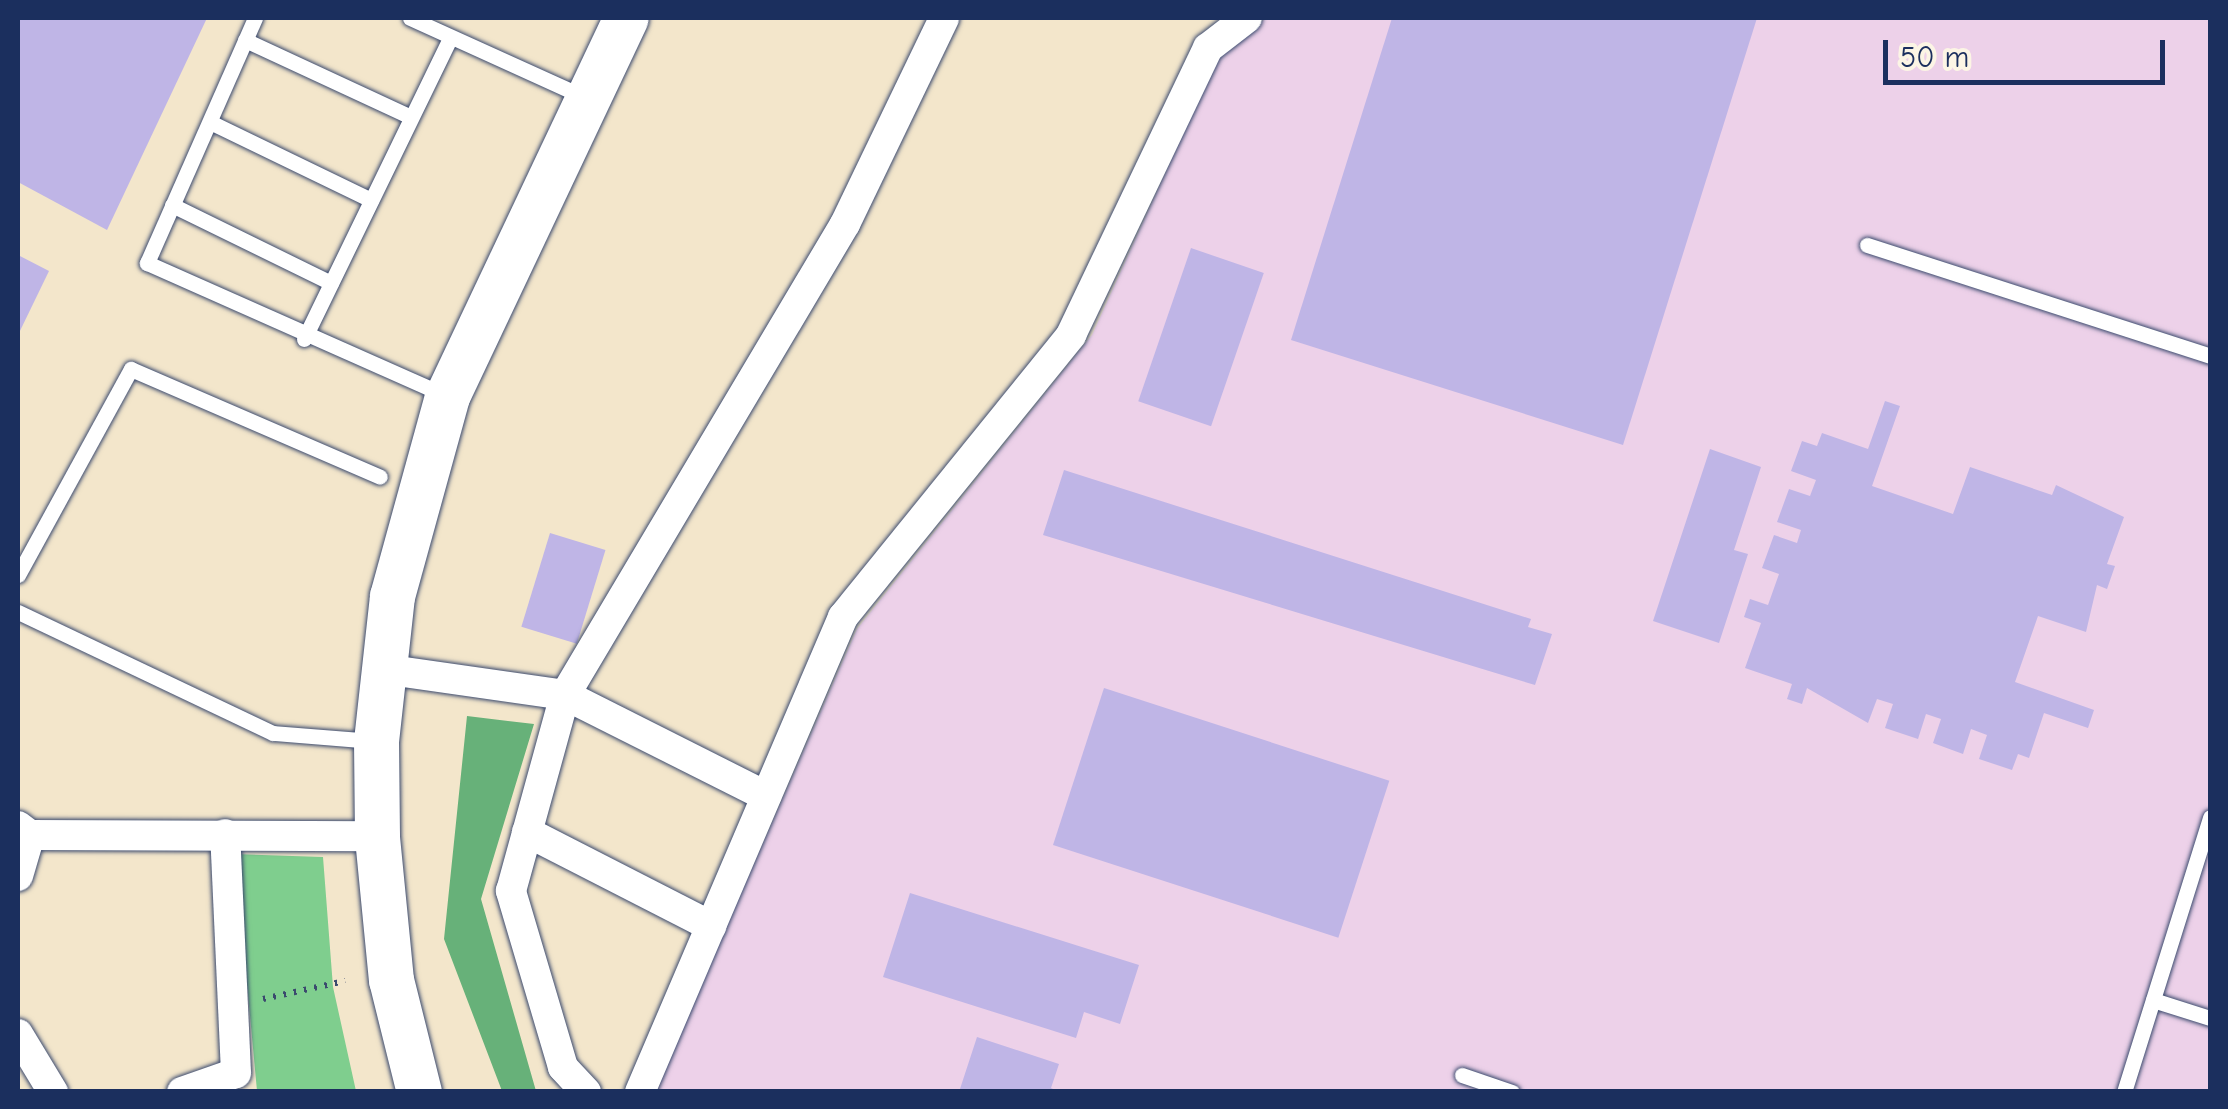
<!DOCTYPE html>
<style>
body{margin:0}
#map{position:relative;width:2228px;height:1109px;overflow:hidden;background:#f3e6cb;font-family:"Comic Neue",sans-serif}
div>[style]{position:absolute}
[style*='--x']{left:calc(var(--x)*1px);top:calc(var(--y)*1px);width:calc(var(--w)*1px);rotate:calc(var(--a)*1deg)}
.built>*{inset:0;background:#edd1e9}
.green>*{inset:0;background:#7fce8e}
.forest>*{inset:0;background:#67b179}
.building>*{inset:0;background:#bfb5e6;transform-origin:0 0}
.path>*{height:6px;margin-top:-3px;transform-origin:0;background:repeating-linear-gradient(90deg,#3b4a6e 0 2.5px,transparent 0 10.5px)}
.roads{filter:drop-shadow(0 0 2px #3b4a6e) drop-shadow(0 0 2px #3b4a6e)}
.lane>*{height:15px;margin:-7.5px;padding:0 7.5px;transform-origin:7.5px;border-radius:7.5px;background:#fff}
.street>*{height:30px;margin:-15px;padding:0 15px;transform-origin:15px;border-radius:15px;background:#fff}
.secondary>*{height:45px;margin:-22.5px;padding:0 22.5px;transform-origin:22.5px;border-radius:22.5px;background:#fff}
span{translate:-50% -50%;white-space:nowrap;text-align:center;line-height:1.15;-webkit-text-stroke:8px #fcf5e5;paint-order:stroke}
.frame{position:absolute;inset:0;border:20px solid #1b2f5e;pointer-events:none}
.scale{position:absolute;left:1883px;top:40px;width:282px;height:45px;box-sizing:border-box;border:5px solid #1b2f5e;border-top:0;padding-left:12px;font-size:30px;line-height:35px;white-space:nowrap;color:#1b2f5e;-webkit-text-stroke:8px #fcf5e5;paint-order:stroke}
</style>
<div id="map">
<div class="built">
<i style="clip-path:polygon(1266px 18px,2210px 18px,2210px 1091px,654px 1092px,857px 629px,1092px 335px,1218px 57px)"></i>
</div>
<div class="green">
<i style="clip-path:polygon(235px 854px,323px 857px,333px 987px,356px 1091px,257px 1091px)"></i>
</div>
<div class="forest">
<i style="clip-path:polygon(467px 716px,534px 724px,481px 899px,536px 1091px,502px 1091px,444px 939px)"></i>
</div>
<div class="building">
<i style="clip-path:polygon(18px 18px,207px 18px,107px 230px,18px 182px)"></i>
<i style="clip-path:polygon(1392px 18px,1757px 18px,1623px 445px,1291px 340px)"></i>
<i style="left:1191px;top:248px;width:77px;height:162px;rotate:19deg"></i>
<i style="clip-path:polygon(18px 255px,49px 271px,18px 335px)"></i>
<i style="clip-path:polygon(1885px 401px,1900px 406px,1872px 486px,1953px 514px,1970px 467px,2052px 495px,2056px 485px,2124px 517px,2107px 564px,2115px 566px,2107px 589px,2097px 585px,2086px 632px,2038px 616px,2015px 682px,2094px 710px,2088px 728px,2044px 713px,2029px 758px,2018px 754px,2012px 770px,1979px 759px,1987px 735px,1971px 729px,1963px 754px,1933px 743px,1941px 719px,1926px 714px,1918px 739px,1885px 728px,1893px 704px,1877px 699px,1868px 723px,1807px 688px,1802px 704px,1787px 699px,1792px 684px,1745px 668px,1761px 623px,1744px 617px,1750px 599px,1768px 605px,1779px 574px,1762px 568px,1774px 535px,1797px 543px,1801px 530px,1777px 522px,1789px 489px,1810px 496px,1816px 480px,1791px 471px,1802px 441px,1817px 446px,1822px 433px,1868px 449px)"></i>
<i style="clip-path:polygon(1710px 449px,1761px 467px,1734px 550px,1748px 554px,1719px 643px,1653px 621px)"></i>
<i style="clip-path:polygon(1064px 470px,1531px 619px,1528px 627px,1552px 634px,1535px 685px,1043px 535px)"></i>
<i style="left:550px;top:533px;width:58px;height:98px;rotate:17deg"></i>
<i style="left:1104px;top:688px;width:300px;height:165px;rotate:18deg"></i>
<i style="clip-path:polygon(910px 893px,1139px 965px,1120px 1024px,1084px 1012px,1076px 1038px,883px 977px)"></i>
<i style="clip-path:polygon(977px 1037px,1059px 1064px,1051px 1088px,1059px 1092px,959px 1092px)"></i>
</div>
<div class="path">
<i style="--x:263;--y:999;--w:84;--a:-12.4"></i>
</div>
<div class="roads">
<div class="lane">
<i style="--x:255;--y:18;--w:268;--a:113.8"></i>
<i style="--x:147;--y:263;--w:324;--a:23.9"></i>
<i style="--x:410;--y:18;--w:191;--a:24.4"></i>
<i style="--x:245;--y:40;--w:183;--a:24.9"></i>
<i style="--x:210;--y:122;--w:179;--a:25.8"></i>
<i style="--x:172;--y:205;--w:177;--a:26.1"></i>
<i style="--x:1867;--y:245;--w:361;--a:17.9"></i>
<i style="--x:304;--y:339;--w:335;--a:-64.1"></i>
<i style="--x:18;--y:575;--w:235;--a:-61.3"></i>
<i style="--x:131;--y:369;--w:271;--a:23.4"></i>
<i style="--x:18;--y:612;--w:282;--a:25.4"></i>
<i style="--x:273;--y:733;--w:99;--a:4.6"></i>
<i style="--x:2153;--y:1000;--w:60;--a:17.5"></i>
<i style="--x:1462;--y:1075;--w:53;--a:18.8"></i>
<i style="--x:2124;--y:1092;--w:288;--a:-72.6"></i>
</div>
<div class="street">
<i style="--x:383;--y:669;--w:184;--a:8.1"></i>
<i style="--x:565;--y:695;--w:225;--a:26.7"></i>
<i style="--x:18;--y:826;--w:15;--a:37"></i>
<i style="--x:30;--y:835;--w:347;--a:0.2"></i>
<i style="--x:527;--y:832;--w:207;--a:27.1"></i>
<i style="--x:18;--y:876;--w:43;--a:-73.7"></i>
<i style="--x:18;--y:1034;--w:68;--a:58.9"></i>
<i style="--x:182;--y:1092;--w:57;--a:-19.4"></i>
<i style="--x:236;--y:1073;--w:239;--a:-92.6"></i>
<i style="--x:586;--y:1092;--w:34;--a:-133"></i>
<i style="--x:563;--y:1067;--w:184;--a:-106.5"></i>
<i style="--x:511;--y:891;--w:203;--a:-74.6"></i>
<i style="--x:565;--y:695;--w:548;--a:-59.27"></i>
<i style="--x:845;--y:224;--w:229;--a:-64.3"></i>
<i style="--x:640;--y:1092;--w:517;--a:-66.86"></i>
<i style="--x:843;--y:617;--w:363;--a:-51"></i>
<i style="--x:1071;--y:335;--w:318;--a:-64.5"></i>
<i style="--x:1208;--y:48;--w:49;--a:-37.6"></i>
</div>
<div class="secondary">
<i style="--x:419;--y:1092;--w:115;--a:-104"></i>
<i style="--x:391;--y:980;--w:145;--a:-95.6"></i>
<i style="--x:377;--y:836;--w:95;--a:-90.6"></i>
<i style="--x:376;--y:741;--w:146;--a:-83.7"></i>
<i style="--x:392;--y:596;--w:207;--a:-74.6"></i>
<i style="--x:447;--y:396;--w:418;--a:-64.7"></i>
</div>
</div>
<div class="frame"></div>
<div class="scale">50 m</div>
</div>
